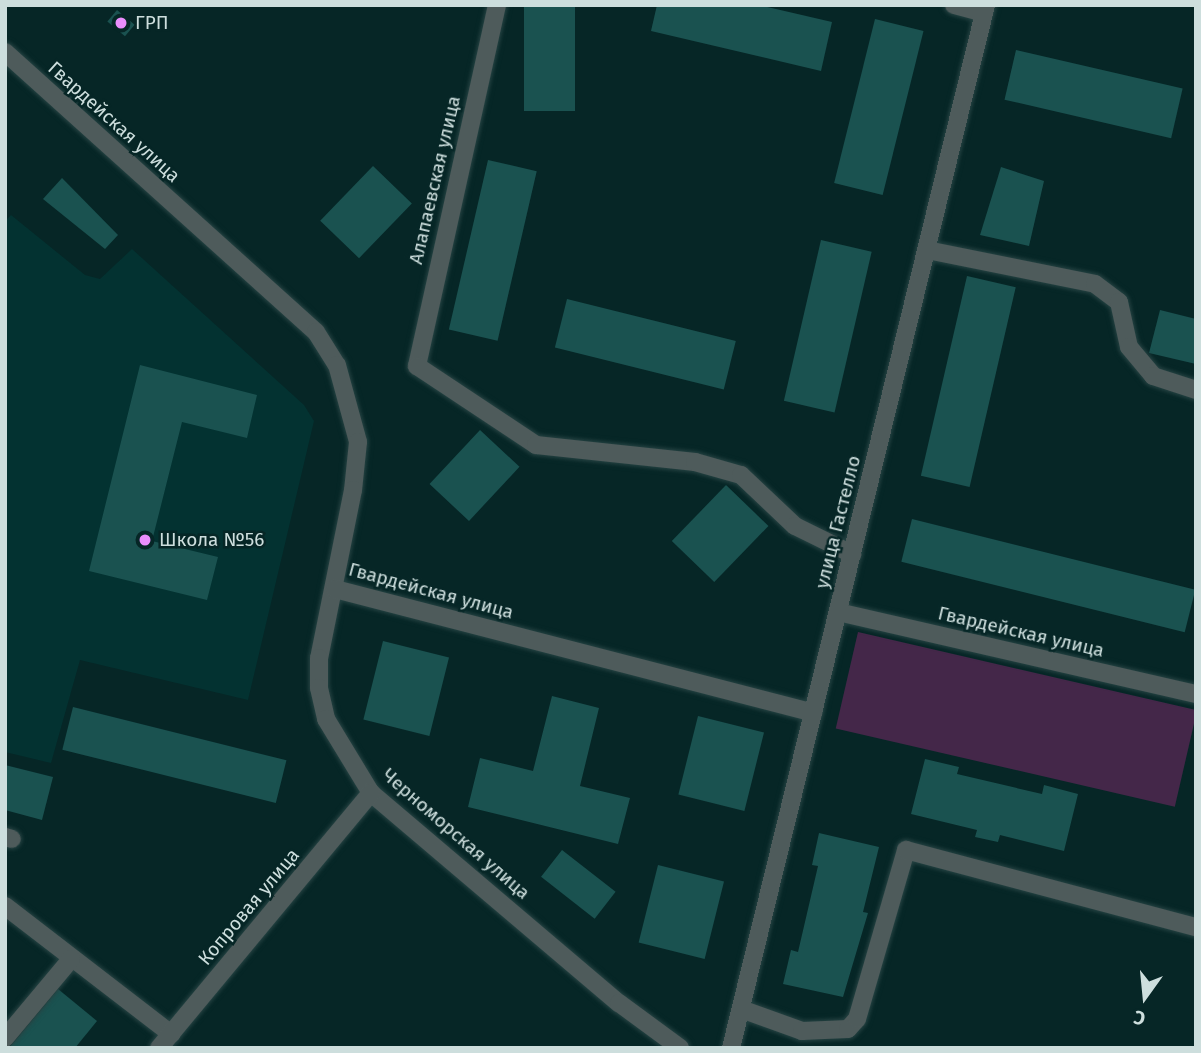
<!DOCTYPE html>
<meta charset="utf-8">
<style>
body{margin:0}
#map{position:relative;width:1201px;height:1053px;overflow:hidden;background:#062626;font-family:"Fira Sans",sans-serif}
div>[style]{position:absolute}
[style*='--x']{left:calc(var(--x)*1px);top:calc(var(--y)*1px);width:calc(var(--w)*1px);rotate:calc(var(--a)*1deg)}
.built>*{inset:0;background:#033231}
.green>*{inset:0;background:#442749;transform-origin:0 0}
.building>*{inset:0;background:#1a5250;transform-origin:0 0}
.roads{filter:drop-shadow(0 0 2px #264343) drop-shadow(0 0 2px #264343)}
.minor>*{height:18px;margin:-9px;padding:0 9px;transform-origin:9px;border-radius:9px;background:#4e5b5b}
.dots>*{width:19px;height:19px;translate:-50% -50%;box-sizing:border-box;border:4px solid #062626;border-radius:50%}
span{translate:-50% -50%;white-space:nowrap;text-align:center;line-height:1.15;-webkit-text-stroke:5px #062626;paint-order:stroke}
.poi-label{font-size:19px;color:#cddedd}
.left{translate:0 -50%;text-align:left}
.street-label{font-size:19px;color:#cddedd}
.frame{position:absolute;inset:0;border:7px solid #cddedd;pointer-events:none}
.north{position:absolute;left:1110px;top:962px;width:70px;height:70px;-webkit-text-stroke:5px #062626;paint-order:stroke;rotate:195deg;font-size:19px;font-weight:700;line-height:28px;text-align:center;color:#cddedd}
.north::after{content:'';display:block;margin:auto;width:24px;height:32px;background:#cddedd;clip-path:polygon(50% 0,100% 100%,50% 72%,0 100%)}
</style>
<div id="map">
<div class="built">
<i style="clip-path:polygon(11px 215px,85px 275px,100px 279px,132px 249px,304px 405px,314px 421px,248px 700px,80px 660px,51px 763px,5px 752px,5px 221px)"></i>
</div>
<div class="green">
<i style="left:858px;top:632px;width:348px;height:99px;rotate:13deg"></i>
</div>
<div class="building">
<i style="left:524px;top:5px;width:51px;height:106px"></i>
<i style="clip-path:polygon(657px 5px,759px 5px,832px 22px,821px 71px,651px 31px)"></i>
<i style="left:117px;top:10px;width:23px;height:15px;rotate:40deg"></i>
<i style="left:875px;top:19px;width:50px;height:169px;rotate:14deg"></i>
<i style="left:1016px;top:50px;width:171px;height:51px;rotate:13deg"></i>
<i style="left:488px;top:160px;width:50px;height:174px;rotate:13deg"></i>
<i style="left:373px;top:166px;width:54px;height:76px;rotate:44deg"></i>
<i style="clip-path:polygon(1001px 167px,1044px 181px,1029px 246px,980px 235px)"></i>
<i style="clip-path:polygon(62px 178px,118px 235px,105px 249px,43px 199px)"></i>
<i style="left:821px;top:240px;width:52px;height:165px;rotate:13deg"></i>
<i style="left:967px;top:276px;width:50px;height:205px;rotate:13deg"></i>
<i style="left:567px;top:299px;width:174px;height:50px;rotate:14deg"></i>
<i style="clip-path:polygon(1160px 310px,1196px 319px,1196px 364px,1149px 353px)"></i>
<i style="clip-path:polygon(140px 365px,257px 395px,247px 438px,182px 422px,152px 541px,218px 557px,207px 600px,89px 571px)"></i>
<i style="left:480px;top:430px;width:54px;height:74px;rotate:43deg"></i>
<i style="left:726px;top:485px;width:59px;height:78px;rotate:44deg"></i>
<i style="left:912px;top:519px;width:292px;height:44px;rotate:14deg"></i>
<i style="left:383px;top:641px;width:68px;height:81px;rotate:14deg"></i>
<i style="clip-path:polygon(552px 696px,599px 708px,580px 786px,630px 798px,618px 844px,468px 807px,480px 758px,533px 771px)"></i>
<i style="left:73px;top:707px;width:220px;height:44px;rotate:14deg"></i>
<i style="left:698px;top:716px;width:68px;height:81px;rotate:14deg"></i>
<i style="clip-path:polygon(925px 759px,959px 767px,957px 774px,1042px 794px,1044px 785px,1078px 794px,1064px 851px,1000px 835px,998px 842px,975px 837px,977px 830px,911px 814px)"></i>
<i style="clip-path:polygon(5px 765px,53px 777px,42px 820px,5px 810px)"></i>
<i style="clip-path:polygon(819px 833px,879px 847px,863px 912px,868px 913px,843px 997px,783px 984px,791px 950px,798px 952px,818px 866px,812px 865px)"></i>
<i style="left:562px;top:850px;width:68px;height:34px;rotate:38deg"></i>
<i style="left:658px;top:865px;width:68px;height:80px;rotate:14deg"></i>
<i style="clip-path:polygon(58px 989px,97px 1021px,75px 1048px,9px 1048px)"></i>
</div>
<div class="roads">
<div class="minor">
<i style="--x:497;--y:5;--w:370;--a:102.5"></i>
<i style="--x:417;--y:366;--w:143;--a:33.6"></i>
<i style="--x:536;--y:445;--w:160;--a:6.1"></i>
<i style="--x:695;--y:462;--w:48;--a:15.8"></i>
<i style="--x:741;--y:475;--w:74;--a:43.4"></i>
<i style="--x:795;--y:526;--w:64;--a:26.2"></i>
<i style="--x:954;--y:5;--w:31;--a:15"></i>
<i style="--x:5;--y:52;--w:418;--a:42"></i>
<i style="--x:316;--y:332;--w:39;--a:58"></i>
<i style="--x:337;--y:365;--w:80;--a:74.7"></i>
<i style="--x:358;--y:442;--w:48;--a:95.9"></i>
<i style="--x:353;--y:490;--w:171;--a:101.4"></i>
<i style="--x:319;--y:658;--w:30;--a:90"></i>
<i style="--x:319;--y:688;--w:32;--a:77"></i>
<i style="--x:326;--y:719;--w:87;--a:58.7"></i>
<i style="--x:371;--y:793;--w:325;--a:40.3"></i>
<i style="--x:619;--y:1003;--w:76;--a:36.4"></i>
<i style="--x:927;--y:250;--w:171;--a:11.4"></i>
<i style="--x:1095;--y:284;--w:30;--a:37"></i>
<i style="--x:1119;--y:302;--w:46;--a:77.5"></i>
<i style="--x:1129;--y:347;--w:38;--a:50"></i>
<i style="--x:1153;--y:376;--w:45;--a:18"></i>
<i style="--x:335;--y:589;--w:494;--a:14.5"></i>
<i style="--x:838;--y:612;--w:367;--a:12.9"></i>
<i style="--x:5;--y:837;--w:7;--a:16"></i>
<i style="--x:5;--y:906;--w:210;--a:37.6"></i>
<i style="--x:741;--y:1009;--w:65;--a:19.8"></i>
<i style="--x:802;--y:1031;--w:46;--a:-2.5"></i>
<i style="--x:848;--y:1029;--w:13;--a:-48"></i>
<i style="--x:857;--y:1019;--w:176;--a:-73.8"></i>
<i style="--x:906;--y:850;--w:300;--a:14.9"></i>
<i style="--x:5;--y:1038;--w:103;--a:-50.1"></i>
<i style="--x:159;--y:1048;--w:332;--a:-50.3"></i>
<i style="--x:731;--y:1048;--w:1074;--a:-76.26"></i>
</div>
</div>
<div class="dots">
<i style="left:121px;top:23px;background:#ea8dfc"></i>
<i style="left:145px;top:540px;background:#ea8dfc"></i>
</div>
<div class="poi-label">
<span class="left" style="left:135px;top:23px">ГРП</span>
<span class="left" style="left:159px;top:540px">Школа №56</span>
</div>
<div class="street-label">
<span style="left:114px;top:122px;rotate:42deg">Гвардейская улица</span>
<span style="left:435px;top:180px;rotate:-77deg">Алапаевская улица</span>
<span style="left:838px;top:522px;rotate:-76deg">улица Гастелло</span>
<span style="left:431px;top:591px;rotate:15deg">Гвардейская улица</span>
<span style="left:1021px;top:632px;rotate:13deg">Гвардейская улица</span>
<span style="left:456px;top:834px;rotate:41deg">Черноморская улица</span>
<span style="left:249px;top:907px;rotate:-50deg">Копровая улица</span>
</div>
<div class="frame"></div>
<div class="north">С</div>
</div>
